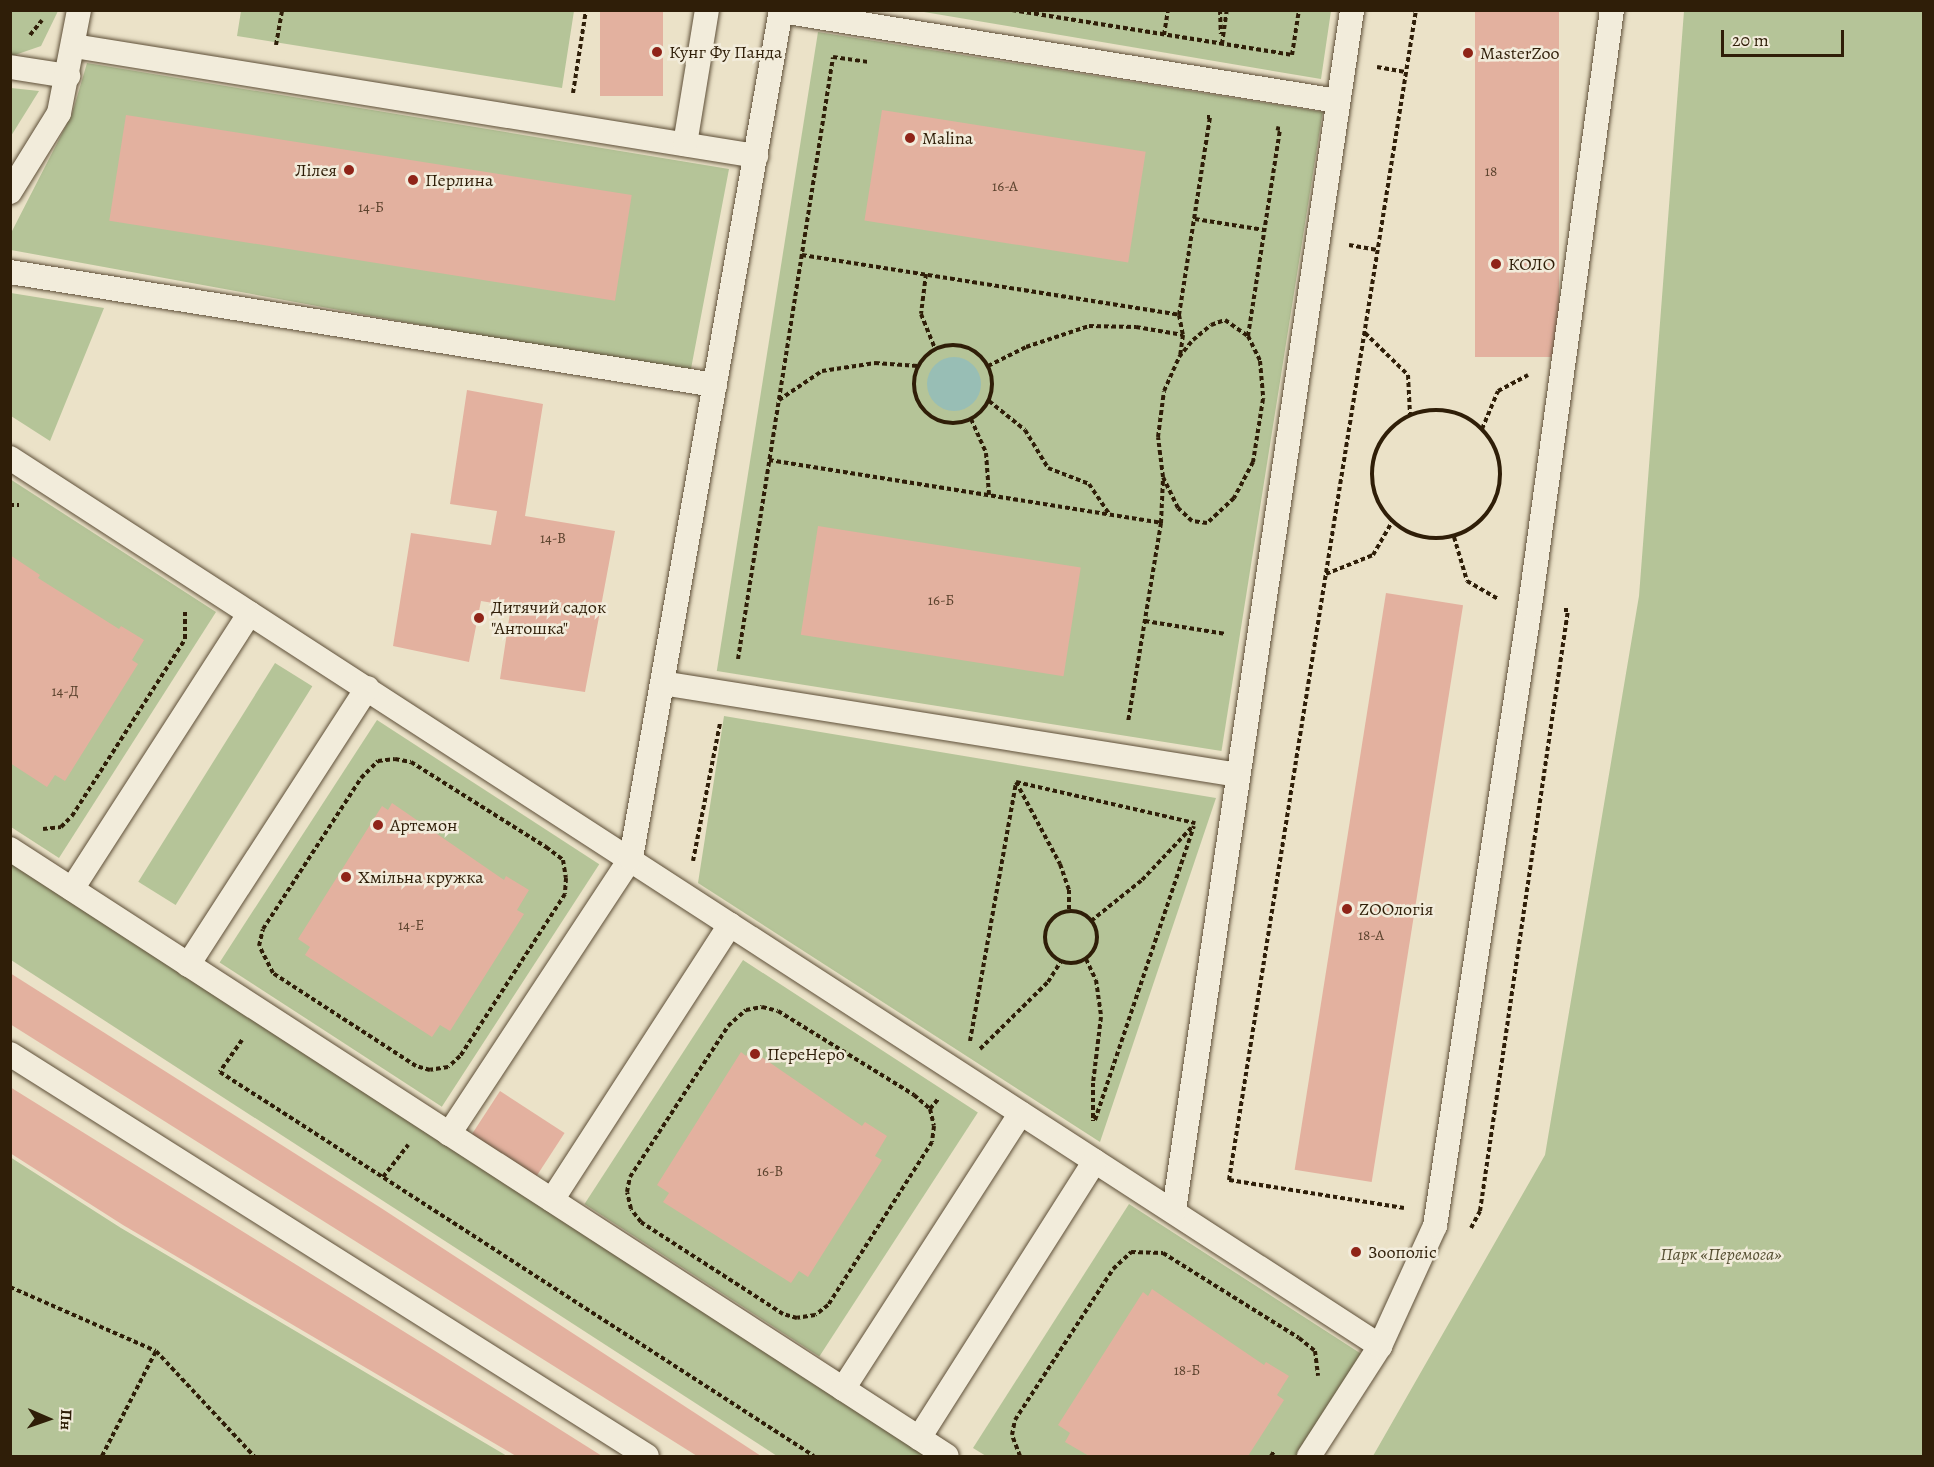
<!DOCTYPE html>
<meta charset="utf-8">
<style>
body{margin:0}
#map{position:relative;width:1934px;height:1467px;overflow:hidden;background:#ebe2c8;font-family:Alegreya,serif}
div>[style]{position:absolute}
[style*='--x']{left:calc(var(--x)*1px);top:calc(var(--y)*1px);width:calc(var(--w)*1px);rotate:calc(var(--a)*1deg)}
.green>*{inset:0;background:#b5c498;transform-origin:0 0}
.water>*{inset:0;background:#98beb5}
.round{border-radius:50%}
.building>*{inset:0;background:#e3b19f;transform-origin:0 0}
.path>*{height:4px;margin-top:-2px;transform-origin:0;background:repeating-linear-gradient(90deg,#2f1e08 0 4.5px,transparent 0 7.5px)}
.path>.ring{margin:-2px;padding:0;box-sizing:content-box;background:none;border:4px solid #2f1e08;border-radius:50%}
.roads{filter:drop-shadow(0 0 2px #5e4f38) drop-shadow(0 0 2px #5e4f38)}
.lane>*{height:24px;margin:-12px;padding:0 12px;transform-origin:12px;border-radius:12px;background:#f2ecdb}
.dots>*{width:16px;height:16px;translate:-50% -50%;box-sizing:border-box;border:3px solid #f2ecdb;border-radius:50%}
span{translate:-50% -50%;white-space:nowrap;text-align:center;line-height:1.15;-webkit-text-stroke:5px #f2ecdb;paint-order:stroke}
.number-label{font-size:15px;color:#5c432e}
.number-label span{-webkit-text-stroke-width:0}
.poi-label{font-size:18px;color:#2f1e08}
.left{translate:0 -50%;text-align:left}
.right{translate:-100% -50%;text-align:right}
.park-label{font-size:18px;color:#575033;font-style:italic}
.frame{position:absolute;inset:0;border:12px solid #2f1e08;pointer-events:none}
.north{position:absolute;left:18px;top:1389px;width:60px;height:60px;-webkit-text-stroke:4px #f2ecdb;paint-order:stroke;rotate:92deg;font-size:16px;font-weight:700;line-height:24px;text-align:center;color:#2f1e08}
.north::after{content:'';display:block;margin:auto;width:21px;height:27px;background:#2f1e08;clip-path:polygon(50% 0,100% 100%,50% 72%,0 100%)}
.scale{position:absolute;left:1721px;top:30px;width:123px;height:27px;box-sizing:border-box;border:3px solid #2f1e08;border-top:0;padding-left:8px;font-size:18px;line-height:21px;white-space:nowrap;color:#2f1e08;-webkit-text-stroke:4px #f2ecdb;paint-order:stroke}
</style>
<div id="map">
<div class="green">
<i style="clip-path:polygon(11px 11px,58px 11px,41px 46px,12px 56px)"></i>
<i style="clip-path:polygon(241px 11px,241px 10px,574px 11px,562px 88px,237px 36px)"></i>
<i style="clip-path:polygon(918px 11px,1331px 11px,1321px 79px)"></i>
<i style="clip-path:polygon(1684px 11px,1923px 11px,1923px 1456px,1373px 1456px,1545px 1155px,1639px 596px)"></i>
<i style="left:818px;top:32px;width:511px;height:647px;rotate:9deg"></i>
<i style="clip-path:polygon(87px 63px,729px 169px,690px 374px,11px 250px,10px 235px,72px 114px)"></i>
<i style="clip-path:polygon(11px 88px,39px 91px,11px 136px,10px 88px)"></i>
<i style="clip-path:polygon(11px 293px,104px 308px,50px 441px,11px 416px)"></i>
<i style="clip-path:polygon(10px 479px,216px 612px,59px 858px,11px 827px)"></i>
<i style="left:275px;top:663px;width:44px;height:258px;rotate:32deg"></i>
<i style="clip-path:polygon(724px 716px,1216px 798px,1100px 1142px,698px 883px)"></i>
<i style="left:377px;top:720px;width:265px;height:289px;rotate:33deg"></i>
<i style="clip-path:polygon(10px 863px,926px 1456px,777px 1456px,11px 960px)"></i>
<i style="left:743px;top:960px;width:280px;height:291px;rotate:33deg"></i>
<i style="clip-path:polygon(10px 1157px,121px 1228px,507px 1456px,11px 1456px)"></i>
<i style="clip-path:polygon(1129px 1204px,1363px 1355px,1298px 1456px,986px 1456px,973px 1448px)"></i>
</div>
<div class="water">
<i class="round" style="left:927px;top:357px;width:54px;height:54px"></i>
</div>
<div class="building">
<i style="left:600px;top:10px;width:63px;height:86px"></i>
<i style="left:1475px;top:10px;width:84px;height:347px"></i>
<i style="left:882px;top:110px;width:267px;height:112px;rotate:9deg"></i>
<i style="left:126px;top:115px;width:512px;height:107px;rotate:9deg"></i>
<i style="clip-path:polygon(467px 390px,543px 404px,525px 516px,615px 531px,585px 692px,500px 679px,511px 606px,481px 601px,469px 662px,393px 646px,411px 533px,491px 545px,497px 511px,450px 504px)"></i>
<i style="left:818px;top:526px;width:266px;height:110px;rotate:9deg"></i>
<i style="clip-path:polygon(10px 555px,40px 575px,38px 578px,119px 629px,121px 626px,144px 640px,132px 660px,138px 664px,65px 781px,55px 775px,47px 787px,10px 763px)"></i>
<i style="left:1386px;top:593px;width:78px;height:584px;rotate:9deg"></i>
<i style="clip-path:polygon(392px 803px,504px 880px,506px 876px,529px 890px,517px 910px,524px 914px,450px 1031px,440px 1025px,432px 1037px,305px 955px,310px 947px,298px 939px,382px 806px,388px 810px)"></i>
<i style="clip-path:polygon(10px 973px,381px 1208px,761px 1456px,697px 1456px,10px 1024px)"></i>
<i style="clip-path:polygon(750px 1049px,862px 1126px,865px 1122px,887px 1136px,875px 1156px,882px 1160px,808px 1277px,799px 1271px,791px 1283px,663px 1202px,669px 1193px,657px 1185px,741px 1052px,746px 1056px)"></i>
<i style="clip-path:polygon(10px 1087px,432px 1349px,602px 1456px,516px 1456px,123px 1225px,10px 1153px)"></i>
<i style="left:500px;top:1091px;width:77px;height:54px;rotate:33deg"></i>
<i style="clip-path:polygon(1152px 1289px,1264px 1365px,1266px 1362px,1289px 1376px,1277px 1395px,1284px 1400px,1248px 1456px,1089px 1456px,1065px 1442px,1070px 1433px,1058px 1425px,1143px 1292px,1148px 1296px)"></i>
</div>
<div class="path">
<i style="--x:1012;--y:10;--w:284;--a:9.1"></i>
<i style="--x:1292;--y:55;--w:46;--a:-81.2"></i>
<i style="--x:1220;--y:10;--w:24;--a:88"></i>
<i style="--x:30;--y:35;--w:19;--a:-51"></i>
<i style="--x:1164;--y:35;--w:25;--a:-81"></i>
<i style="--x:1222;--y:44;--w:34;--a:-82"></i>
<i style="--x:276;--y:45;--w:36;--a:-80"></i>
<i style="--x:1377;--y:67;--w:29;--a:10"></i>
<i style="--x:573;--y:93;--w:84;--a:-81.1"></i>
<i style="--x:1195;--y:219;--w:70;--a:9.1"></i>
<i style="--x:1349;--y:245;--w:29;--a:10"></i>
<i style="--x:802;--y:255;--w:382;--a:9"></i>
<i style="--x:1179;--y:315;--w:200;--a:-81.1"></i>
<i style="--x:1210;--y:117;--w:3;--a:180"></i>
<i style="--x:926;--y:274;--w:40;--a:97.1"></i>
<i style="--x:921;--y:314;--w:38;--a:68"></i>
<i style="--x:1179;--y:315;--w:20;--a:79"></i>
<i style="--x:1183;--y:335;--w:21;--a:98"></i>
<i style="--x:1225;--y:320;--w:28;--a:35"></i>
<i style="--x:1248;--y:336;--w:28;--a:64"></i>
<i style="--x:1260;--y:361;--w:38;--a:85"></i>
<i style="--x:1263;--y:399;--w:64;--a:99"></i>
<i style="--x:1253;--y:462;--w:41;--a:117.8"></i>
<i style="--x:1234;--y:498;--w:37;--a:137"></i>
<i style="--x:1207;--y:523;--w:15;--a:-172"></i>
<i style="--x:1192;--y:521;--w:19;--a:-137"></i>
<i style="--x:1178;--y:508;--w:34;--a:-116"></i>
<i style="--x:1163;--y:477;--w:40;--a:-97.1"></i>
<i style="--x:1158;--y:437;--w:46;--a:-82.6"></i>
<i style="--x:1164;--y:391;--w:37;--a:-66"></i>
<i style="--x:1179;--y:357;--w:22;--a:-51"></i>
<i style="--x:1193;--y:340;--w:23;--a:-40"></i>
<i style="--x:1211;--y:325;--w:15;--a:-20"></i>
<i style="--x:1365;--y:333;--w:60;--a:44.3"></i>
<i style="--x:1408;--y:375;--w:40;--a:87.1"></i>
<i style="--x:1248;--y:336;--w:209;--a:-81.2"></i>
<i style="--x:1280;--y:129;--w:4;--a:-166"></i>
<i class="ring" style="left:914px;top:345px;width:74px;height:74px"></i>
<i style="--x:988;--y:366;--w:42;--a:-26.6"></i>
<i style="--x:1026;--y:347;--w:66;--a:-18.4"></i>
<i style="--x:1089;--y:326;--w:47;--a:1.2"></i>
<i style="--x:1136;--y:327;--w:48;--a:9.7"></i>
<i style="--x:779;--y:400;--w:52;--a:-34"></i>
<i style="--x:822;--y:371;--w:54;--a:-8.6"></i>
<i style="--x:875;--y:363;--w:43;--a:4"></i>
<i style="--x:989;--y:401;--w:46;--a:38.9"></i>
<i style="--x:1025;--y:430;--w:44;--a:58.8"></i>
<i style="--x:1048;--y:468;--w:44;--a:21.3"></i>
<i style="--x:1089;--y:484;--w:36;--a:56"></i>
<i class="ring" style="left:1372px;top:410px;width:124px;height:124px"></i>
<i style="--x:971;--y:419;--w:37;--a:66"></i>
<i style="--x:986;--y:453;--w:42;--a:85.9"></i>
<i style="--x:1482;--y:429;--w:41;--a:-67.2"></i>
<i style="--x:1498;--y:391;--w:34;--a:-28"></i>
<i style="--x:769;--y:460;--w:397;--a:9.1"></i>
<i style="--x:1161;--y:523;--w:202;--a:99.4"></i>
<i style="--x:10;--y:505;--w:9;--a:0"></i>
<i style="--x:1161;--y:523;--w:44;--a:-87.4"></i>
<i style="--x:1454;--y:537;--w:46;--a:73.5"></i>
<i style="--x:1467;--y:581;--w:36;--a:30"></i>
<i style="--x:1326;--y:574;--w:51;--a:-22"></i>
<i style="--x:1373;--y:555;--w:38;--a:-60"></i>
<i style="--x:1145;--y:621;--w:82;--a:9.1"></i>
<i style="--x:738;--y:659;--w:609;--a:-81.03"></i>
<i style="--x:833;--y:57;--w:35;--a:8"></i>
<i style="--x:395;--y:759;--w:16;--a:11"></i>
<i style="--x:411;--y:762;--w:160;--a:32.2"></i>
<i style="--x:546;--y:847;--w:21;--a:37"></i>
<i style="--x:563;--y:860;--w:18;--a:81"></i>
<i style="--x:566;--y:878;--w:16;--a:94"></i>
<i style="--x:565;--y:894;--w:193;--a:122.9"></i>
<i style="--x:460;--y:1056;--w:16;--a:137"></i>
<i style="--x:448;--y:1067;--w:18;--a:171"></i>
<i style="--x:430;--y:1070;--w:15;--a:-164"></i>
<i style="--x:416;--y:1066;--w:171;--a:-147"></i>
<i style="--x:273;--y:973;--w:30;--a:-117"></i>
<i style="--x:259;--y:946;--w:17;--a:-77"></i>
<i style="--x:263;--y:929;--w:180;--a:-57"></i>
<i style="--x:361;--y:778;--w:24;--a:-45"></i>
<i style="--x:378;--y:761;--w:17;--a:-7"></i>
<i style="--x:1016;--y:782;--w:184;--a:12.9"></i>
<i style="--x:1016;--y:782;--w:93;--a:61.8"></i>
<i style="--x:1060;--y:864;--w:28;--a:71"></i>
<i style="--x:1069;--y:890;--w:21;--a:90"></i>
<i style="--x:43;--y:829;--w:18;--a:-6"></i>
<i style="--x:61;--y:827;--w:16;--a:-45"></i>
<i style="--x:72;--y:816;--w:210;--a:-57.4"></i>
<i style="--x:185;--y:639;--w:28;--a:-90"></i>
<i style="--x:693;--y:861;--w:140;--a:-78.9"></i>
<i class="ring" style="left:1045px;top:911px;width:48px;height:48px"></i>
<i style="--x:1091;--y:921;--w:65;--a:-38.8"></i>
<i style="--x:1142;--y:880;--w:74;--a:-46.6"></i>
<i style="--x:1086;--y:959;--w:23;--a:65"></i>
<i style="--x:1096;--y:980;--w:37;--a:82"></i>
<i style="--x:1101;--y:1017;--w:66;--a:96.9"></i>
<i style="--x:1093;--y:1083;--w:38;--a:90"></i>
<i style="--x:762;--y:1007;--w:16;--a:14"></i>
<i style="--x:778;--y:1011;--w:160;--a:31.7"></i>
<i style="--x:914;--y:1095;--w:21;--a:41"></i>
<i style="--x:930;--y:1109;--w:17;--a:77"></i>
<i style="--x:934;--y:1126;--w:16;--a:97"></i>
<i style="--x:932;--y:1142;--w:193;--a:122.5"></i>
<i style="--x:828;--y:1305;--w:16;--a:142"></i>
<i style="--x:815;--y:1315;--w:18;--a:171"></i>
<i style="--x:797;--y:1318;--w:15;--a:-164"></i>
<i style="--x:783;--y:1314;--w:169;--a:-147.1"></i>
<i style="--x:641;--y:1222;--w:16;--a:-128"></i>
<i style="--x:631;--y:1209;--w:17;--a:-103"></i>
<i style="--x:627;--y:1192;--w:15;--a:-79"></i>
<i style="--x:630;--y:1177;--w:180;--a:-57"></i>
<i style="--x:728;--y:1026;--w:24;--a:-42"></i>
<i style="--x:746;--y:1010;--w:16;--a:-11"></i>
<i style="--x:242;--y:1040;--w:39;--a:125"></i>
<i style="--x:220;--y:1072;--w:707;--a:32.88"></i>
<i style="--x:970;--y:1041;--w:263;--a:-79.9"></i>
<i style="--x:980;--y:1049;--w:95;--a:-44.6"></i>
<i style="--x:1048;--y:982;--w:25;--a:-58"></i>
<i style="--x:930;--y:1109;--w:14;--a:-51"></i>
<i style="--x:1095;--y:1120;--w:310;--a:-71.4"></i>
<i style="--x:383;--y:1177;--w:41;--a:-52"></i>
<i style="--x:1404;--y:1208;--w:177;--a:-170.9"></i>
<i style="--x:1229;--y:1180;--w:1185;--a:-80.92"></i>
<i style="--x:1471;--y:1228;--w:19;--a:-62"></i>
<i style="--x:1480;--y:1211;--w:607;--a:-81.67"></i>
<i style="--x:1568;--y:610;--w:4;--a:180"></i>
<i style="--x:10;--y:1287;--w:159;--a:23.7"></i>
<i style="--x:156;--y:1351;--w:144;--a:47"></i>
<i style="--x:102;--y:1456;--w:118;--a:-62.8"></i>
<i style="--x:1020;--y:1456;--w:22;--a:-111"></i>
<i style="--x:1012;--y:1435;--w:15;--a:-79"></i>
<i style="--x:1015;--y:1420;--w:180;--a:-57"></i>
<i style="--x:1113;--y:1269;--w:25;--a:-43"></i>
<i style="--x:1131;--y:1252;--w:32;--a:2"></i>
<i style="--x:1163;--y:1253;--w:160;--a:32"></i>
<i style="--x:1299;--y:1338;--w:21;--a:39"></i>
<i style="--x:1315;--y:1351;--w:25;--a:83"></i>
<i style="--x:1271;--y:1456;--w:7;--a:-56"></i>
</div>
<div class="roads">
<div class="lane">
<i style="--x:781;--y:11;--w:564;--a:9.18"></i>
<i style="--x:74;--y:46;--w:691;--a:9.16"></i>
<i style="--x:10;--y:67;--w:59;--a:8.8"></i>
<i style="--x:685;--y:144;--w:136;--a:-80.7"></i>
<i style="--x:10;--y:192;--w:93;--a:-58.2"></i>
<i style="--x:59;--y:113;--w:105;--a:-79"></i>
<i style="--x:10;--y:272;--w:714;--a:9.11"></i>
<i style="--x:10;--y:458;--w:1633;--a:32.95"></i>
<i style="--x:1380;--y:1346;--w:131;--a:122.8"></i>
<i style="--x:662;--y:683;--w:583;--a:9.07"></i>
<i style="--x:10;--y:849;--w:1116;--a:32.94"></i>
<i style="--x:72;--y:889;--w:328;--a:-57.2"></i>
<i style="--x:188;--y:965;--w:330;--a:-57.1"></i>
<i style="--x:10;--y:1054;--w:753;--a:32.26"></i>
<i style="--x:449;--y:1134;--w:331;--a:-56.6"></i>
<i style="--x:631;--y:858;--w:861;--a:-79.97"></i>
<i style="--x:552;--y:1200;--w:328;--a:-57.1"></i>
<i style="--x:1174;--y:1210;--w:1213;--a:-81.56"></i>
<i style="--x:1380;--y:1346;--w:132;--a:-65.4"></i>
<i style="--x:1435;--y:1226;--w:627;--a:-81.29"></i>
<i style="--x:1530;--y:606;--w:602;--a:-82.17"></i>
<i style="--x:843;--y:1389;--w:328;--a:-57.2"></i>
<i style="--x:919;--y:1438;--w:328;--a:-57.6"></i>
</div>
</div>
<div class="dots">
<i style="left:657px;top:52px;background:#8f2418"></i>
<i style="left:1468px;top:53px;background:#8f2418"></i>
<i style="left:910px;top:138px;background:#8f2418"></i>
<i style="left:349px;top:170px;background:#8f2418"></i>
<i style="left:413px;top:180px;background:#8f2418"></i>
<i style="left:1496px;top:264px;background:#8f2418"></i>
<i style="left:479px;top:618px;background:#8f2418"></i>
<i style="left:378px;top:825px;background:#8f2418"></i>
<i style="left:346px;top:877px;background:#8f2418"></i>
<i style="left:1347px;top:909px;background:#8f2418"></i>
<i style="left:755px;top:1054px;background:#8f2418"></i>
<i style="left:1356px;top:1252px;background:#8f2418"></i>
</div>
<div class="number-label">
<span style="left:1491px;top:172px">18</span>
<span style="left:1005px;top:187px">16-А</span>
<span style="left:371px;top:208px">14-Б</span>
<span style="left:553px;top:539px">14-В</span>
<span style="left:941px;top:601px">16-Б</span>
<span style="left:65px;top:692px">14-Д</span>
<span style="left:411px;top:926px">14-Е</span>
<span style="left:1371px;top:936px">18-А</span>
<span style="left:770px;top:1172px">16-В</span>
<span style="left:1187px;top:1371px">18-Б</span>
</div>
<div class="poi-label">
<span class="left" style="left:669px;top:52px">Кунг Фу Панда</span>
<span class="left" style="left:1480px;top:53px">MasterZoo</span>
<span class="left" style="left:922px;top:138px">Malina</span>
<span class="right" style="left:337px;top:170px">Лілея</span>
<span class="left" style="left:425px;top:180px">Перлина</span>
<span class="left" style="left:1508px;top:264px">КОЛО</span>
<span class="left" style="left:491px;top:618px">Дитячий садок<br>"Антошка"</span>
<span class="left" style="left:390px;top:825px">Артемон</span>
<span class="left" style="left:358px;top:877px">Хмільна кружка</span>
<span class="left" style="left:1359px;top:909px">ZООлогія</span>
<span class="left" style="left:767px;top:1054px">ПереНеро</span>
<span class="left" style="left:1368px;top:1252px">Зоополіс</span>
</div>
<div class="park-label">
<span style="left:1721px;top:1254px">Парк «Перемога»</span>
</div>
<div class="frame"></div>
<div class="north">Пн</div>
<div class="scale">20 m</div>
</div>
